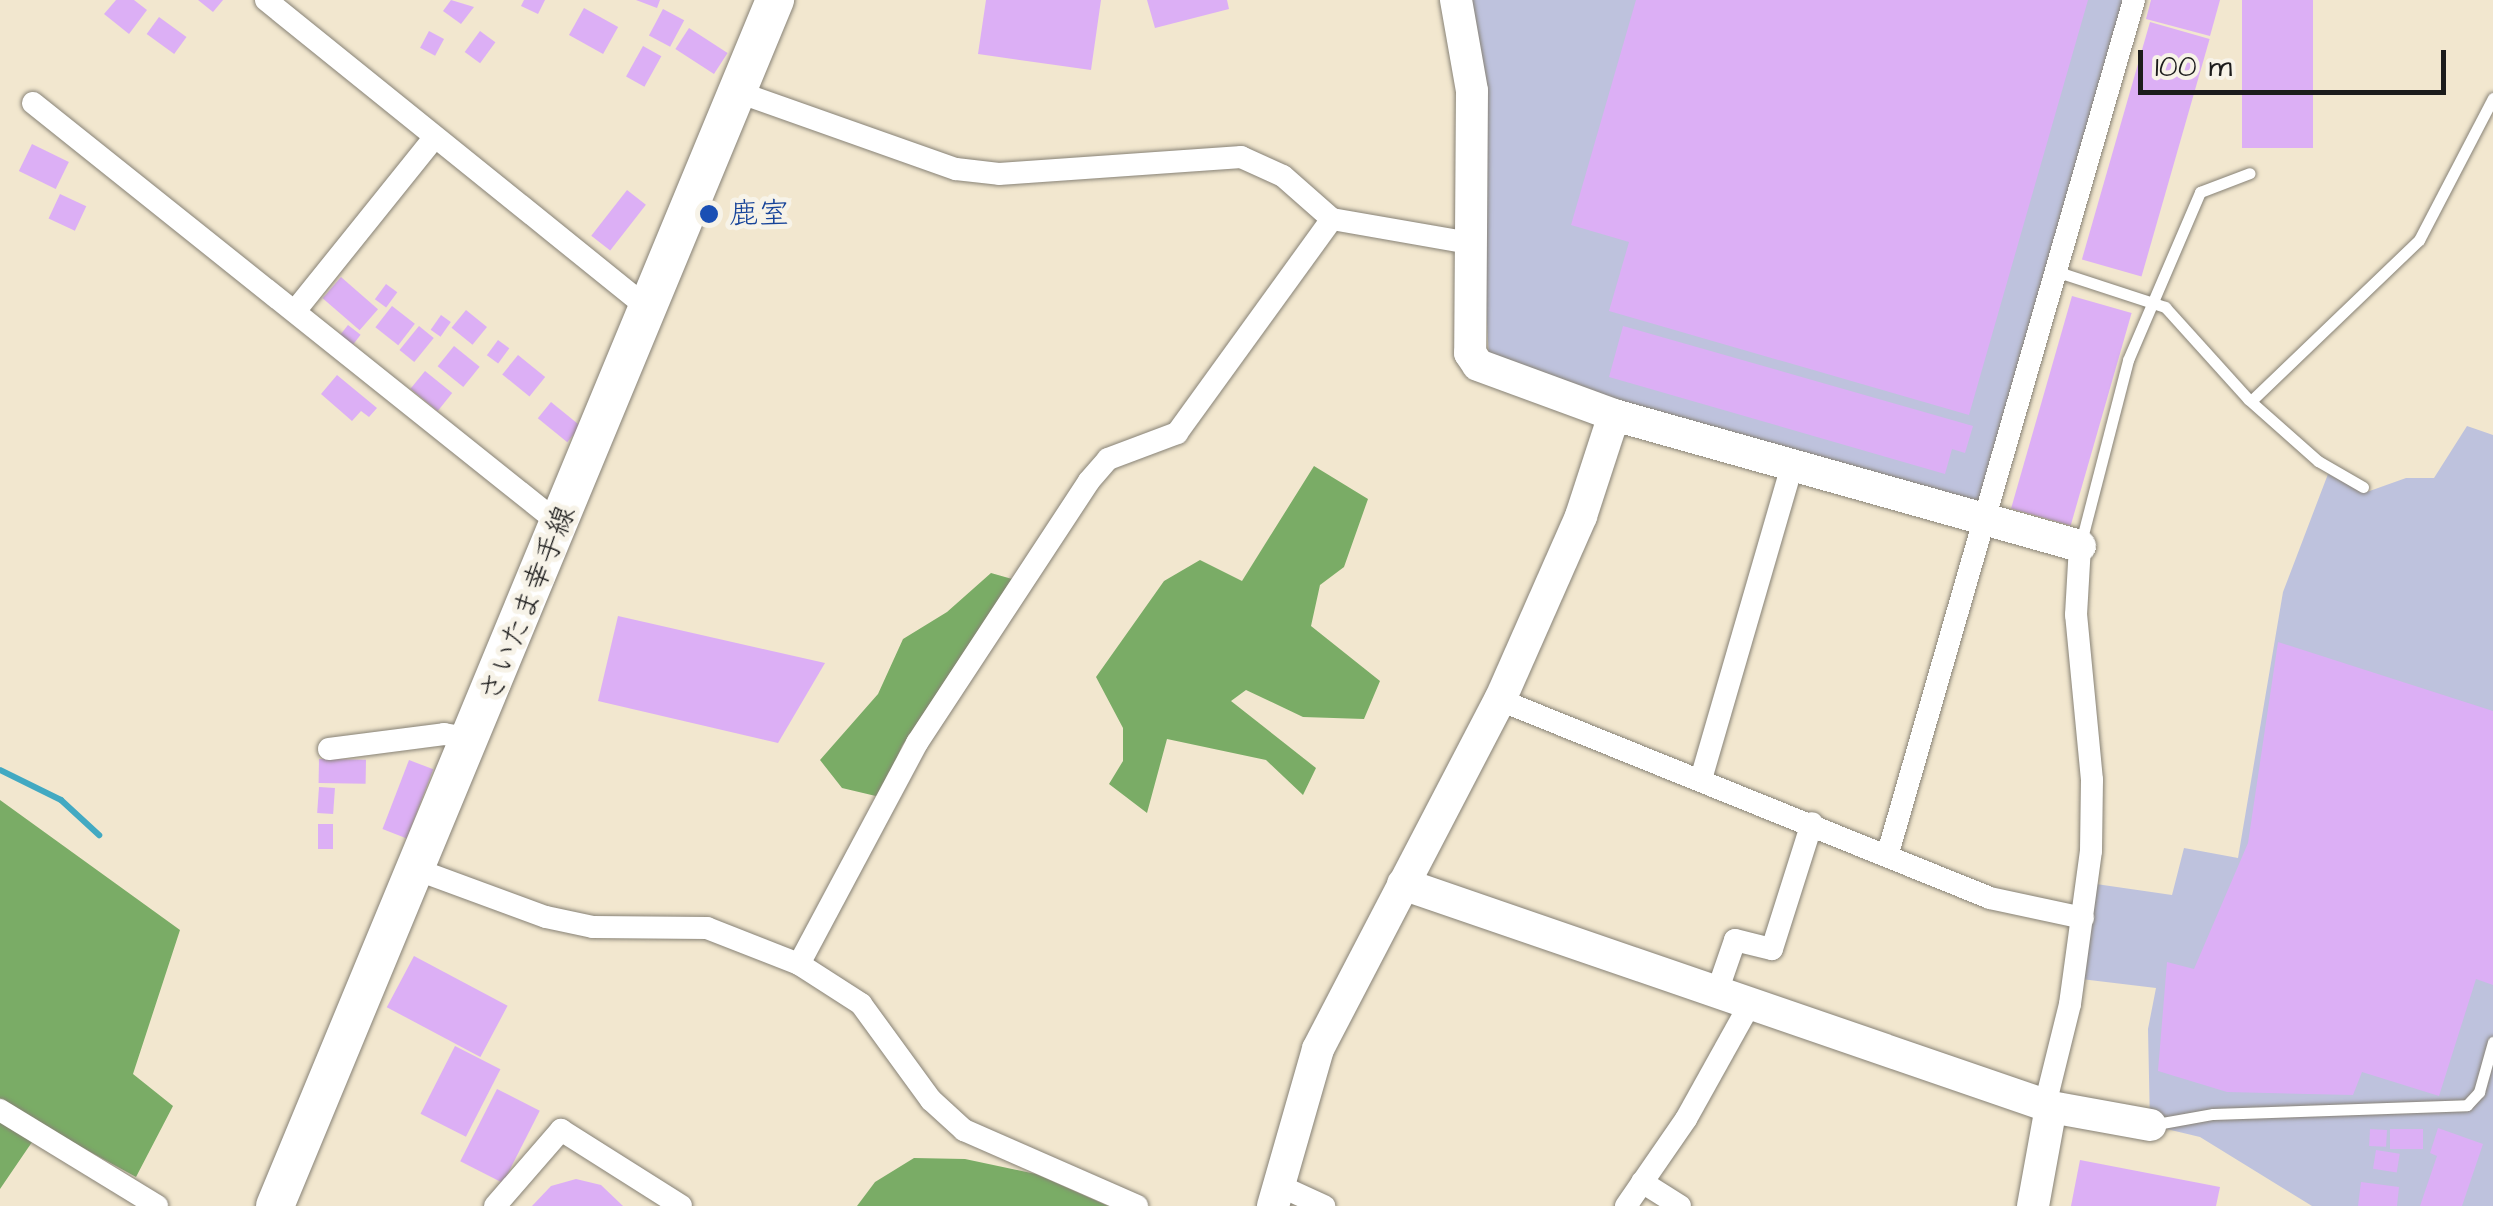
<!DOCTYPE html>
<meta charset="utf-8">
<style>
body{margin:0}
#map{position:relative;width:2493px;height:1206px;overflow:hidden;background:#f2e7cf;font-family:"Architects Daughter","Klee One",sans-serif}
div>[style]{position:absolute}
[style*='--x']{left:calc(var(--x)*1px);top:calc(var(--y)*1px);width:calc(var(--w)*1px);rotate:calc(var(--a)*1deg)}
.industrial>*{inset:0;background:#bec2dd}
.forest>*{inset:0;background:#7aac66}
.stream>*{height:6px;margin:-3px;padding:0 3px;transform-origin:3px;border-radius:3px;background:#42a9c2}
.building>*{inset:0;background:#dcaff5;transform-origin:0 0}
.roads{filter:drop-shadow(0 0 2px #878276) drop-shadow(0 0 2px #878276)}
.lane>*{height:11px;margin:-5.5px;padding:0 5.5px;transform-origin:5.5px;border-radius:5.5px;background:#fff}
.street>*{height:22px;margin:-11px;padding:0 11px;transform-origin:11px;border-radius:11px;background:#fff}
.secondary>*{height:32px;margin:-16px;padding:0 16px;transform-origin:16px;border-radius:16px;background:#fff}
.primary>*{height:38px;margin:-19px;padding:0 19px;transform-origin:19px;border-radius:19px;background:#fff}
.dots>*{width:28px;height:28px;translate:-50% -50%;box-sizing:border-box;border:5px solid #f7f3e8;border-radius:50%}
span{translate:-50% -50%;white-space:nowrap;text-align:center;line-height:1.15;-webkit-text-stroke:10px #f7f3e8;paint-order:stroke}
.transit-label{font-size:30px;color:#164399}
.left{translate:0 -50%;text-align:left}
.street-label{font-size:30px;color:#1c1c1c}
.scale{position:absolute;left:2138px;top:50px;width:308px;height:45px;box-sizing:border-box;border:5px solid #1c1c1c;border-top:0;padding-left:12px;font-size:30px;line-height:35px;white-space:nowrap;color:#1c1c1c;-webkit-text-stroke:8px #f7f3e8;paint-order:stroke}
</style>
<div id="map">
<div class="industrial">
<i style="clip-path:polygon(1469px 0,2123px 0,1979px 508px,1645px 413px,1489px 358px)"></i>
<i style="clip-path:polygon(2467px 426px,2493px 435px,2493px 1206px,2312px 1206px,2200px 1137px,2150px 1125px,2148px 1029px,2156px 988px,2081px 979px,2096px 884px,2172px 895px,2184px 848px,2238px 858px,2283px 592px,2328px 474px,2364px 493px,2406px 478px,2434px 478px)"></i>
</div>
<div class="forest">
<i style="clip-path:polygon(1314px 466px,1368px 499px,1344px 567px,1320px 585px,1311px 626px,1380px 681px,1364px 719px,1303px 717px,1246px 690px,1231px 701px,1316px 768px,1303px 795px,1266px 760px,1167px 739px,1147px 813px,1109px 784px,1123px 761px,1123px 728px,1096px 677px,1164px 581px,1200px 560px,1242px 581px)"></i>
<i style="clip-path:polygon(991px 573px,1012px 579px,902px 746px,880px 797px,842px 788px,820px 760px,878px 694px,903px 639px,947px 612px)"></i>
<i style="clip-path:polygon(0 800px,180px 930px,133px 1074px,173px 1106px,136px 1177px,43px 1126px,0 1189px)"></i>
<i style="clip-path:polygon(914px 1158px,965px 1159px,1036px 1174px,1108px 1206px,857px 1206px,875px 1182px)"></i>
</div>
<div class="stream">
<i style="--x:0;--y:770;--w:68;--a:26.2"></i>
<i style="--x:61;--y:800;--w:52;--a:42.6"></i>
</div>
<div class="building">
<i style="clip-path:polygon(116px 0,134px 0,147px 10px,129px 34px,104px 14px)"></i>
<i style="clip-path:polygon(198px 0,223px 0,213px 12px)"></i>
<i style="clip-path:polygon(451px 0,474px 7px,461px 24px,443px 11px)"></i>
<i style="clip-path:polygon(524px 0,545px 0,538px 14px,521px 6px)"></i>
<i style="clip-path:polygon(636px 0,660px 0,657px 8px)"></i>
<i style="clip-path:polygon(986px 0,1101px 0,1091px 70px,978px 54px)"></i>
<i style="clip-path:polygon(1147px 0,1227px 0,1229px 9px,1155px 28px)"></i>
<i style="clip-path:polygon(1636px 0,2088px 0,1969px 415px,1609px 311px,1629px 242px,1571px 225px)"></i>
<i style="clip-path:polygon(2151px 0,2220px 0,2210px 36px,2146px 19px)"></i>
<i style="left:2242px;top:0;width:71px;height:148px"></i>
<i style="left:584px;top:8px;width:39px;height:31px;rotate:29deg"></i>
<i style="left:663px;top:9px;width:24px;height:30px;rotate:28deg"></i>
<i style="left:159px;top:17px;width:34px;height:21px;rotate:36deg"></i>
<i style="left:2150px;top:22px;width:62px;height:247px;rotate:16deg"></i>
<i style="left:689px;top:28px;width:46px;height:25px;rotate:33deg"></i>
<i style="left:429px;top:31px;width:17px;height:19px;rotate:28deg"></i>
<i style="left:480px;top:31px;width:19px;height:26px;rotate:36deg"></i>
<i style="left:643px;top:46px;width:21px;height:35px;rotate:29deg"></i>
<i style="left:32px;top:144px;width:41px;height:30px;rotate:26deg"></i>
<i style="left:627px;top:190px;width:24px;height:58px;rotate:38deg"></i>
<i style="left:60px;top:194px;width:29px;height:27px;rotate:25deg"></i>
<i style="left:341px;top:277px;width:49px;height:28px;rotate:41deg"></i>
<i style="left:386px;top:284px;width:14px;height:19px;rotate:36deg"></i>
<i style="left:2072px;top:296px;width:62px;height:221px;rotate:16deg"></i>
<i style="left:392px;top:306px;width:29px;height:27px;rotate:38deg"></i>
<i style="left:466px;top:310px;width:27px;height:23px;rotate:39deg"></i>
<i style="left:441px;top:315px;width:12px;height:18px;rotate:35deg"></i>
<i style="left:348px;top:325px;width:16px;height:15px;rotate:38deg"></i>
<i style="left:419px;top:326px;width:19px;height:31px;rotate:39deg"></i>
<i style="clip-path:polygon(1623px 326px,1973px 426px,1965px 453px,1952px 449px,1945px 474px,1609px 377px)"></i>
<i style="left:498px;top:340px;width:14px;height:19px;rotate:36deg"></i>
<i style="left:454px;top:346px;width:33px;height:26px;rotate:39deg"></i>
<i style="left:518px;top:355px;width:35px;height:25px;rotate:39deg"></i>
<i style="left:425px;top:371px;width:35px;height:23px;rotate:39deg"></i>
<i style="clip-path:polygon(337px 375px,377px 408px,369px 417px,361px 411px,352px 421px,321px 394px)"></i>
<i style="left:551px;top:402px;width:38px;height:21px;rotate:39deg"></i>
<i style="clip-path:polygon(618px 616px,825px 663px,778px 743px,598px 701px)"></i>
<i style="clip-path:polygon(2278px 642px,2493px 711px,2493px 985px,2476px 979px,2439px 1096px,2362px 1072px,2353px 1095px,2227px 1092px,2158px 1071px,2167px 962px,2194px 969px,2248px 843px)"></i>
<i style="left:319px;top:759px;width:47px;height:24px;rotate:1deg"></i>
<i style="left:409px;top:760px;width:26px;height:74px;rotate:21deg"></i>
<i style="left:319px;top:787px;width:16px;height:26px;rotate:4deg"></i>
<i style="left:333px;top:824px;width:25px;height:15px;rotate:90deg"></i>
<i style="left:414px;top:956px;width:106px;height:58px;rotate:28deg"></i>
<i style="left:455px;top:1046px;width:51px;height:76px;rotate:27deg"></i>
<i style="left:497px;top:1089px;width:48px;height:81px;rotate:27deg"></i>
<i style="clip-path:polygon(2438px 1128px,2483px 1144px,2462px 1206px,2420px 1206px,2437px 1156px,2430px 1153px)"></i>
<i style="left:2370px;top:1129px;width:17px;height:17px;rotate:3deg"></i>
<i style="left:2390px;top:1129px;width:33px;height:20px"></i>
<i style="left:2376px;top:1150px;width:24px;height:19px;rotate:9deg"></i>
<i style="clip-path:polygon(2080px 1160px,2220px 1187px,2216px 1206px,2071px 1206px)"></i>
<i style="clip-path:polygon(576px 1179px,601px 1185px,623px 1206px,532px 1206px,551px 1186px)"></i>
<i style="clip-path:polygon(2361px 1182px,2399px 1187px,2397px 1206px,2358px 1206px)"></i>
</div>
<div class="roads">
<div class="lane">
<i style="--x:2055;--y:271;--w:116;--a:18.1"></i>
<i style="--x:2165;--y:307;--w:124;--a:47.9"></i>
<i style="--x:2248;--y:399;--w:94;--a:41.5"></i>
<i style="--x:2318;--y:461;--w:52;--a:30"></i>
<i style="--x:2251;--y:401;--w:233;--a:-43.8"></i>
<i style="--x:2419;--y:240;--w:160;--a:-62.5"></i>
<i style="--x:2081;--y:542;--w:188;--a:-75.5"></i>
<i style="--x:2128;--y:360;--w:183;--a:-66.8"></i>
<i style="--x:2200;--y:192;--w:53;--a:-20.8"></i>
<i style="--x:2151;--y:1125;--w:63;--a:-10.1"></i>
<i style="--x:2213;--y:1114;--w:254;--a:-2"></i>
<i style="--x:2467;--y:1105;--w:18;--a:-47"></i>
<i style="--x:2479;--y:1092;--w:52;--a:-74.4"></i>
</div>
<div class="street">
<i style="--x:266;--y:0;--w:494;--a:38.9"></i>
<i style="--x:738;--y:92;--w:231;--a:19.5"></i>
<i style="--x:956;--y:169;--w:43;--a:6.6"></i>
<i style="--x:999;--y:174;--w:243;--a:-4"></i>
<i style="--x:1241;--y:157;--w:46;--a:24.3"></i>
<i style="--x:1283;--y:176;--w:65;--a:41.3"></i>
<i style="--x:1332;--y:219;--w:139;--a:9.9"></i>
<i style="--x:33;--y:103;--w:676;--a:38.63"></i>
<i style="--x:295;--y:311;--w:223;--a:-51.2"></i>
<i style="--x:1500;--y:700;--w:528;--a:22"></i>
<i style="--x:1990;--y:898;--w:95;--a:12.1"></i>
<i style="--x:329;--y:749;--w:116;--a:-7.4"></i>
<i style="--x:444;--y:734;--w:29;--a:10"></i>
<i style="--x:1701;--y:779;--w:326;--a:-73.8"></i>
<i style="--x:1888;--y:853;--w:888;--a:-73.91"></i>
<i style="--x:418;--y:870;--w:136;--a:20.2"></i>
<i style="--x:546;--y:917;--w:48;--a:12"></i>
<i style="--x:593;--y:927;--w:114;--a:0.5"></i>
<i style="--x:707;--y:928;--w:99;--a:21.4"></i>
<i style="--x:799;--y:964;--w:74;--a:32.8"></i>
<i style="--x:861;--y:1004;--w:119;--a:53.9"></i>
<i style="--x:931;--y:1100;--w:45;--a:42.3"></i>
<i style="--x:964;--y:1130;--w:189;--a:23.7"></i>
<i style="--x:799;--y:964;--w:251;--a:-61.9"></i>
<i style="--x:917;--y:743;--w:313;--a:-56.7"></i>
<i style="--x:1089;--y:481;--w:29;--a:-49"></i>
<i style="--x:1108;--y:459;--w:74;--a:-20.6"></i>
<i style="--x:1177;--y:433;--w:264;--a:-54.1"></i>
<i style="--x:1717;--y:992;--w:55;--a:-70.9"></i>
<i style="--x:1735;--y:940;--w:38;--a:14"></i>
<i style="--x:1772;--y:949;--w:132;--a:-72.4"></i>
<i style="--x:2045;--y:1105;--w:104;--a:-76.1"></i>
<i style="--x:2070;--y:1004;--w:154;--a:-82.2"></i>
<i style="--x:2091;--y:851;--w:71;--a:-89.2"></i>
<i style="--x:2092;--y:780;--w:166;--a:-95.5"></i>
<i style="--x:2076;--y:615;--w:69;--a:-86.7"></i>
<i style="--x:0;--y:1110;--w:184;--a:31.4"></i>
<i style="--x:1642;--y:1182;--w:45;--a:32.3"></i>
<i style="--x:1278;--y:1185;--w:51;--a:24.5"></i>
<i style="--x:495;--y:1206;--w:101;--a:-49"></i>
<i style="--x:561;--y:1130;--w:142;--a:32.3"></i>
<i style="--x:1626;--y:1206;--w:106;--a:-55.4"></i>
<i style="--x:1686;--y:1119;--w:132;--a:-60.9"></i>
</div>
<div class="secondary">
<i style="--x:1456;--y:0;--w:92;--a:80"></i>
<i style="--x:1472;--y:91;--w:262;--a:90.4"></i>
<i style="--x:1470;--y:353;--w:14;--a:56"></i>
<i style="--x:1478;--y:365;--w:145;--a:20.2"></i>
<i style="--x:1614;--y:415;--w:484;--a:15.7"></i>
<i style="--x:1403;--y:884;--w:685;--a:18.99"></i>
<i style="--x:2051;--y:1107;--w:101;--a:10.3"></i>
<i style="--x:1273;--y:1206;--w:163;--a:-74"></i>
<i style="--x:1318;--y:1049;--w:394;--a:-62.5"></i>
<i style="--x:1500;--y:700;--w:201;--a:-66.2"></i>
<i style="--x:1581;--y:516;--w:106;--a:-71.9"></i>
<i style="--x:2033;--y:1206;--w:101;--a:-79.7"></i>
</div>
<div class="primary">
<i style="--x:275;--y:1206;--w:1306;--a:-67.48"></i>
</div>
</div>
<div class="dots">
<i style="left:709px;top:214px;background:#1a4fb4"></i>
</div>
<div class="transit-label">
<span class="left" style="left:729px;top:214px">鹿室</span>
</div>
<div class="street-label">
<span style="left:528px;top:604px;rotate:-68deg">さいたま幸手線</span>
</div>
<div class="scale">100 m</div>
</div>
